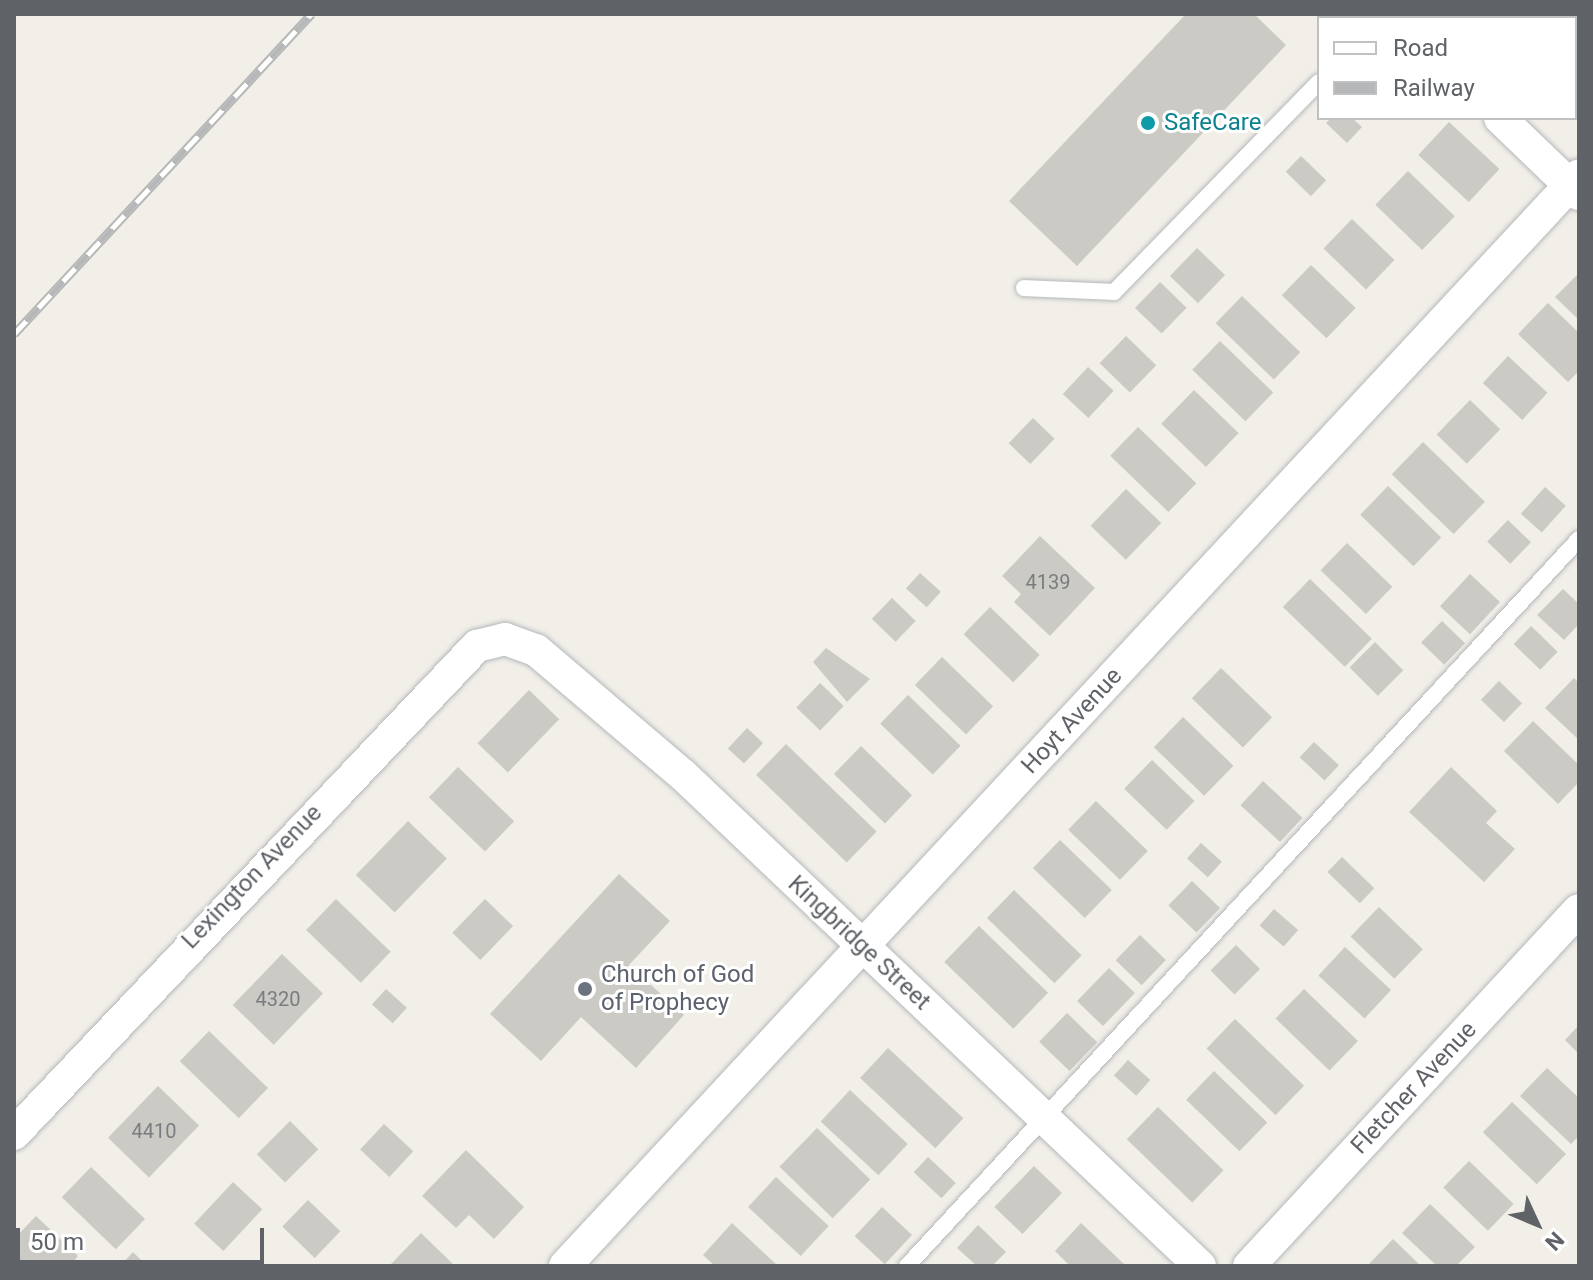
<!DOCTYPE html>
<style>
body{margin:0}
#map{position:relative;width:1593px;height:1280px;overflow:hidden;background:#f1efe8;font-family:Roboto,sans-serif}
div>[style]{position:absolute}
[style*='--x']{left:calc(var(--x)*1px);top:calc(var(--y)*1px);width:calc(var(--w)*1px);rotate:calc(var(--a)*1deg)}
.building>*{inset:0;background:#cccac5;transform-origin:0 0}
.roads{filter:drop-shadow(0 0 2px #b5b8bc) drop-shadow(0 0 2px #b5b8bc)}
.lane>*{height:16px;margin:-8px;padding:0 8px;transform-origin:8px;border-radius:8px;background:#fff}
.street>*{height:32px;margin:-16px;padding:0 16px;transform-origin:16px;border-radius:16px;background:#fff}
.rail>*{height:9px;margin-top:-4.5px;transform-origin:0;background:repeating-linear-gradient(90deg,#fff 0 18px,#b6b7b8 0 36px);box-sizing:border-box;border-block:2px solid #b6b7b8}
.dots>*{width:22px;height:22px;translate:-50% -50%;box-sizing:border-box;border:4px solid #fff;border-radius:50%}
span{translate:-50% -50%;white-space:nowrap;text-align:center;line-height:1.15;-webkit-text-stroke:6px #fff;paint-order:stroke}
.number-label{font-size:20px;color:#7a7d7f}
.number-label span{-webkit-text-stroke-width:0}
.culture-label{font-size:24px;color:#0d838f}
.left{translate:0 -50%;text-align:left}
.street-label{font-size:24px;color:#5f6368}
.worship-label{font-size:24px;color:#5b616d}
.frame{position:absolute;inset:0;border:16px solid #5f6368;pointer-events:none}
.legend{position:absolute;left:1317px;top:16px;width:260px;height:104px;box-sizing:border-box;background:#fff;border:2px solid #bfc1c3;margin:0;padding:10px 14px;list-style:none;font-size:24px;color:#5f6368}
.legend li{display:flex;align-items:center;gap:16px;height:40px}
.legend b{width:40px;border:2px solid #bfc1c3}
.north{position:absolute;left:1497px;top:1184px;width:80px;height:80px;-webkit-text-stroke:6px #fff;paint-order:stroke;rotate:134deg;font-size:22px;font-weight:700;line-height:32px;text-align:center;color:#5f6368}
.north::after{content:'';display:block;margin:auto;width:28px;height:36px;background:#5f6368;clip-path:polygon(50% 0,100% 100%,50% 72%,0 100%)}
.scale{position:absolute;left:16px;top:1228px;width:248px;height:36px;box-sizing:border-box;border:4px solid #5f6368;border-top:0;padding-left:10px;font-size:24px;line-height:28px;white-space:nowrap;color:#5f6368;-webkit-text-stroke:6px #fff;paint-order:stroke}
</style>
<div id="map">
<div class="building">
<i style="clip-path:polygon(1186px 14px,1254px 14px,1286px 45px,1077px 266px,1009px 201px)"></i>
<i style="clip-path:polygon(1575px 45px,1579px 49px,1575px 85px)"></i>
<i style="clip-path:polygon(1331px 118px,1352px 118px,1362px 127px,1347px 143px,1326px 123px)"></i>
<i style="left:1449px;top:122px;width:69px;height:45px;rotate:43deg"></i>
<i style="left:1301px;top:156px;width:35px;height:22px;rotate:44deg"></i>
<i style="left:1408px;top:171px;width:65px;height:47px;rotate:44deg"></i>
<i style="left:1352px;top:219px;width:59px;height:41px;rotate:44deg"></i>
<i style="left:1197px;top:248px;width:39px;height:39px;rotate:44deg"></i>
<i style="left:1311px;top:265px;width:62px;height:42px;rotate:44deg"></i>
<i style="clip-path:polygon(1579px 273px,1579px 320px,1555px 297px)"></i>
<i style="left:1160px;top:282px;width:37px;height:36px;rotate:44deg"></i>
<i style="left:1242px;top:296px;width:81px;height:38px;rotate:44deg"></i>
<i style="clip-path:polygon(1548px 303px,1579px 333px,1579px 371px,1568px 382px,1518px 334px)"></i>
<i style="left:1126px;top:336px;width:42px;height:38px;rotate:44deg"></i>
<i style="left:1220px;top:341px;width:74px;height:40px;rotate:44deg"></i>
<i style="left:1508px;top:356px;width:54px;height:37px;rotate:43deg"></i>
<i style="left:1088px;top:367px;width:35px;height:37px;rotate:43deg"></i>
<i style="left:1194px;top:390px;width:62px;height:47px;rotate:44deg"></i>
<i style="left:1470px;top:400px;width:42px;height:48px;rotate:44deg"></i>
<i style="left:1033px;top:418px;width:30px;height:35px;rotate:44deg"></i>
<i style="left:1138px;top:427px;width:81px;height:40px;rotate:44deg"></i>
<i style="left:1423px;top:442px;width:86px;height:45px;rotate:44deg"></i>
<i style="left:1388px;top:486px;width:74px;height:40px;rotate:44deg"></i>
<i style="left:1545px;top:487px;width:28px;height:36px;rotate:42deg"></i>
<i style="left:1126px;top:489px;width:49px;height:51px;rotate:44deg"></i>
<i style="left:1508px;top:520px;width:32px;height:30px;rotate:44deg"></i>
<i style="clip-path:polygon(1040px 536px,1095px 588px,1050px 636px,1014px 602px,1021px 594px,1002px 576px)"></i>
<i style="left:1347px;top:543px;width:63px;height:38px;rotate:44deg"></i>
<i style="left:920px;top:573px;width:28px;height:21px;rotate:42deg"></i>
<i style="left:1470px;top:574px;width:41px;height:44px;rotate:43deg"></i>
<i style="left:1310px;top:579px;width:86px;height:39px;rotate:44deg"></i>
<i style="clip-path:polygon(1563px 589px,1579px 604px,1579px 624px,1564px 640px,1537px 615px)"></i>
<i style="left:892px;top:598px;width:33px;height:29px;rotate:44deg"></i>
<i style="left:990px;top:607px;width:69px;height:38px;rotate:44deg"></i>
<i style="left:1442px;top:621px;width:32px;height:30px;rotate:44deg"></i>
<i style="left:1531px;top:626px;width:37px;height:25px;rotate:44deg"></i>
<i style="left:1375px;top:642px;width:40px;height:36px;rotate:45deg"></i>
<i style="clip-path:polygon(826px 648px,870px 679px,847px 702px,813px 662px)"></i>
<i style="left:942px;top:657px;width:71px;height:39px;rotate:44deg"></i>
<i style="left:1221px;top:668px;width:71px;height:42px;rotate:44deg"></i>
<i style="clip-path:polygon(1574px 678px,1579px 683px,1579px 740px,1545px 708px)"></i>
<i style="left:1499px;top:681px;width:32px;height:26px;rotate:44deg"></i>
<i style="left:820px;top:683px;width:33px;height:34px;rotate:44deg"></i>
<i style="left:529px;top:690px;width:42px;height:74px;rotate:44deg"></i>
<i style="left:908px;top:695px;width:73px;height:40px;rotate:44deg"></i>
<i style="left:1183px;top:717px;width:70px;height:42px;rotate:44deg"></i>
<i style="clip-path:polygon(1533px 721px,1579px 765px,1579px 782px,1558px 804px,1504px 751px)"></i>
<i style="left:747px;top:728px;width:22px;height:28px;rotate:43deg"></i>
<i style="left:1314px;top:742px;width:34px;height:21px;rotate:43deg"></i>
<i style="left:786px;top:744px;width:126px;height:43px;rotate:44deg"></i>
<i style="left:861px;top:746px;width:71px;height:39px;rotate:44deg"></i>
<i style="left:1152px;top:760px;width:59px;height:40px;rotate:44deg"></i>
<i style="left:458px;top:767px;width:78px;height:42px;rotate:44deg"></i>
<i style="clip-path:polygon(1451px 767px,1497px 811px,1486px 823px,1515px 849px,1484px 882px,1409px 812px)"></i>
<i style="left:1263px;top:781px;width:54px;height:33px;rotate:43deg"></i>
<i style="left:1096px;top:801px;width:72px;height:40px;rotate:44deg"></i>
<i style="left:408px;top:821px;width:54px;height:75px;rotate:44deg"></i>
<i style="left:1060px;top:840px;width:72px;height:39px;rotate:44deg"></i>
<i style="left:1201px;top:843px;width:28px;height:21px;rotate:42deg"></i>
<i style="left:1342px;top:857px;width:45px;height:21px;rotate:44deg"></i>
<i style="clip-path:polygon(619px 874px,670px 921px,629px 965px,684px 1015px,636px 1068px,581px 1017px,541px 1061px,490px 1014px)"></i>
<i style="left:1192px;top:881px;width:39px;height:34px;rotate:44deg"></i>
<i style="left:1014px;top:890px;width:94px;height:39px;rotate:44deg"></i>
<i style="left:336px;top:899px;width:76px;height:43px;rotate:44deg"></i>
<i style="left:485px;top:899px;width:39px;height:47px;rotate:44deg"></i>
<i style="left:1379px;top:907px;width:61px;height:41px;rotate:44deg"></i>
<i style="left:1274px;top:909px;width:32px;height:22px;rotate:41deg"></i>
<i style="left:979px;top:926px;width:96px;height:50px;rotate:44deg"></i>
<i style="left:1140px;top:935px;width:36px;height:35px;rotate:44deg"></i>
<i style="left:1236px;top:945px;width:34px;height:36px;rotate:45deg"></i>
<i style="left:1345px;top:947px;width:63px;height:39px;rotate:43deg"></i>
<i style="left:282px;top:954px;width:57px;height:71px;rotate:44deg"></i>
<i style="left:1109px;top:968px;width:36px;height:46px;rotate:44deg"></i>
<i style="left:386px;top:989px;width:28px;height:21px;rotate:42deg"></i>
<i style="left:1304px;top:989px;width:75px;height:41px;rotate:44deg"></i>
<i style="left:1067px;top:1013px;width:42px;height:40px;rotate:44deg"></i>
<i style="left:1235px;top:1019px;width:96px;height:41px;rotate:44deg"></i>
<i style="clip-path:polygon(1579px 1025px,1579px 1054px,1565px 1040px)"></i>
<i style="left:209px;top:1031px;width:82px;height:42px;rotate:44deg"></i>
<i style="left:888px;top:1048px;width:103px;height:41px;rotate:43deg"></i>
<i style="left:1128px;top:1060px;width:30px;height:21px;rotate:42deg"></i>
<i style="clip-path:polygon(1547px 1068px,1579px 1098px,1579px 1136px,1571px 1144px,1520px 1096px)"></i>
<i style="left:1214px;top:1071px;width:74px;height:40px;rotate:44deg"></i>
<i style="left:158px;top:1086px;width:57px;height:72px;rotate:44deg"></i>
<i style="left:850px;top:1090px;width:79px;height:43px;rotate:43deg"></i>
<i style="left:1512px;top:1102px;width:75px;height:42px;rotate:44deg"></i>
<i style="left:1158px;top:1107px;width:91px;height:45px;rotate:44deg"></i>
<i style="left:290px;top:1121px;width:40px;height:47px;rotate:45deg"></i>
<i style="left:384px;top:1124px;width:40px;height:35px;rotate:43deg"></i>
<i style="left:817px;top:1128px;width:74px;height:54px;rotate:44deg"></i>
<i style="clip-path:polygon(466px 1150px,524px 1207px,494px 1239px,469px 1215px,456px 1228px,422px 1196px)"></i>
<i style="left:928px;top:1157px;width:38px;height:21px;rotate:43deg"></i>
<i style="left:1469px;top:1161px;width:62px;height:37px;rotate:44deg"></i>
<i style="left:1034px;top:1166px;width:39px;height:57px;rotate:44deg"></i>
<i style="left:91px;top:1167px;width:75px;height:42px;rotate:44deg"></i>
<i style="left:776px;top:1177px;width:72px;height:41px;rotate:43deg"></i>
<i style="left:233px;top:1182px;width:40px;height:57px;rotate:43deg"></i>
<i style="left:308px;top:1200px;width:45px;height:37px;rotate:44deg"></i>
<i style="clip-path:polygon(1430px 1204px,1475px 1247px,1456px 1266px,1437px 1266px,1402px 1233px)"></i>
<i style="left:882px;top:1207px;width:41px;height:40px;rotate:43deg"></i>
<i style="clip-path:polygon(36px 1216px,78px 1256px,69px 1266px,14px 1266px,14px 1239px)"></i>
<i style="clip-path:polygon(732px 1223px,778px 1266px,715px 1266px,703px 1255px)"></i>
<i style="clip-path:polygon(1081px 1223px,1126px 1266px,1070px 1266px,1055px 1251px)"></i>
<i style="clip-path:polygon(978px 1225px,1006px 1252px,992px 1266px,977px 1266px,957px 1248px)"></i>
<i style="clip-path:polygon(421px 1233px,455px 1266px,389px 1266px)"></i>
<i style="clip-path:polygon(1393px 1239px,1421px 1266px,1367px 1266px)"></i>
<i style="clip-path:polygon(133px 1252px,147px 1266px,120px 1266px)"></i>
</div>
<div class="roads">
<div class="lane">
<i style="--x:1024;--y:288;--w:90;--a:2.5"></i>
<i style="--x:1114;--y:292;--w:293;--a:-45.7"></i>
<i style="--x:907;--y:1266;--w:990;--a:-47.25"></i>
</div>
<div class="street">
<i style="--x:1390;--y:14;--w:6;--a:39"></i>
<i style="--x:1500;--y:118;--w:110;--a:43.9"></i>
<i style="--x:14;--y:1134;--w:673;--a:-46.51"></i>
<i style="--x:477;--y:646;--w:29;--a:-14"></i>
<i style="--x:505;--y:639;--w:33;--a:20"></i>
<i style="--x:536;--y:650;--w:193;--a:40.4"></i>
<i style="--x:683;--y:775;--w:713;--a:43.52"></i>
<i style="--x:565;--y:1266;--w:1489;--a:-47.09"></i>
<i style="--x:1249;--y:1266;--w:485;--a:-47.2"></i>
</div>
</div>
<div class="rail">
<i style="--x:14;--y:334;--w:437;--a:-47.1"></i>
</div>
<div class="dots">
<i style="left:1148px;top:123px;background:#0f9aa8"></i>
<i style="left:585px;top:989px;background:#6b7280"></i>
</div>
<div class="number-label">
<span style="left:1048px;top:582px">4139</span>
<span style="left:278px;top:999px">4320</span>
<span style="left:154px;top:1131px">4410</span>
</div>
<div class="culture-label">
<span class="left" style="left:1164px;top:123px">SafeCare</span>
</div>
<div class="street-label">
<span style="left:1072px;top:721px;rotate:-47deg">Hoyt Avenue</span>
<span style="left:252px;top:877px;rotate:-46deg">Lexington Avenue</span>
<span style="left:859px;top:943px;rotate:43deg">Kingbridge Street</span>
<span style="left:1414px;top:1088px;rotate:-47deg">Fletcher Avenue</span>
</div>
<div class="worship-label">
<span class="left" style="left:601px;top:989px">Church of God<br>of Prophecy</span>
</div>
<div class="frame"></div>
<ul class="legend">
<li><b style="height:10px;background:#fff"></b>Road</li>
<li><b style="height:10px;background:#b6b7b8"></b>Railway</li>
</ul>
<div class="north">N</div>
<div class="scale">50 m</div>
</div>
